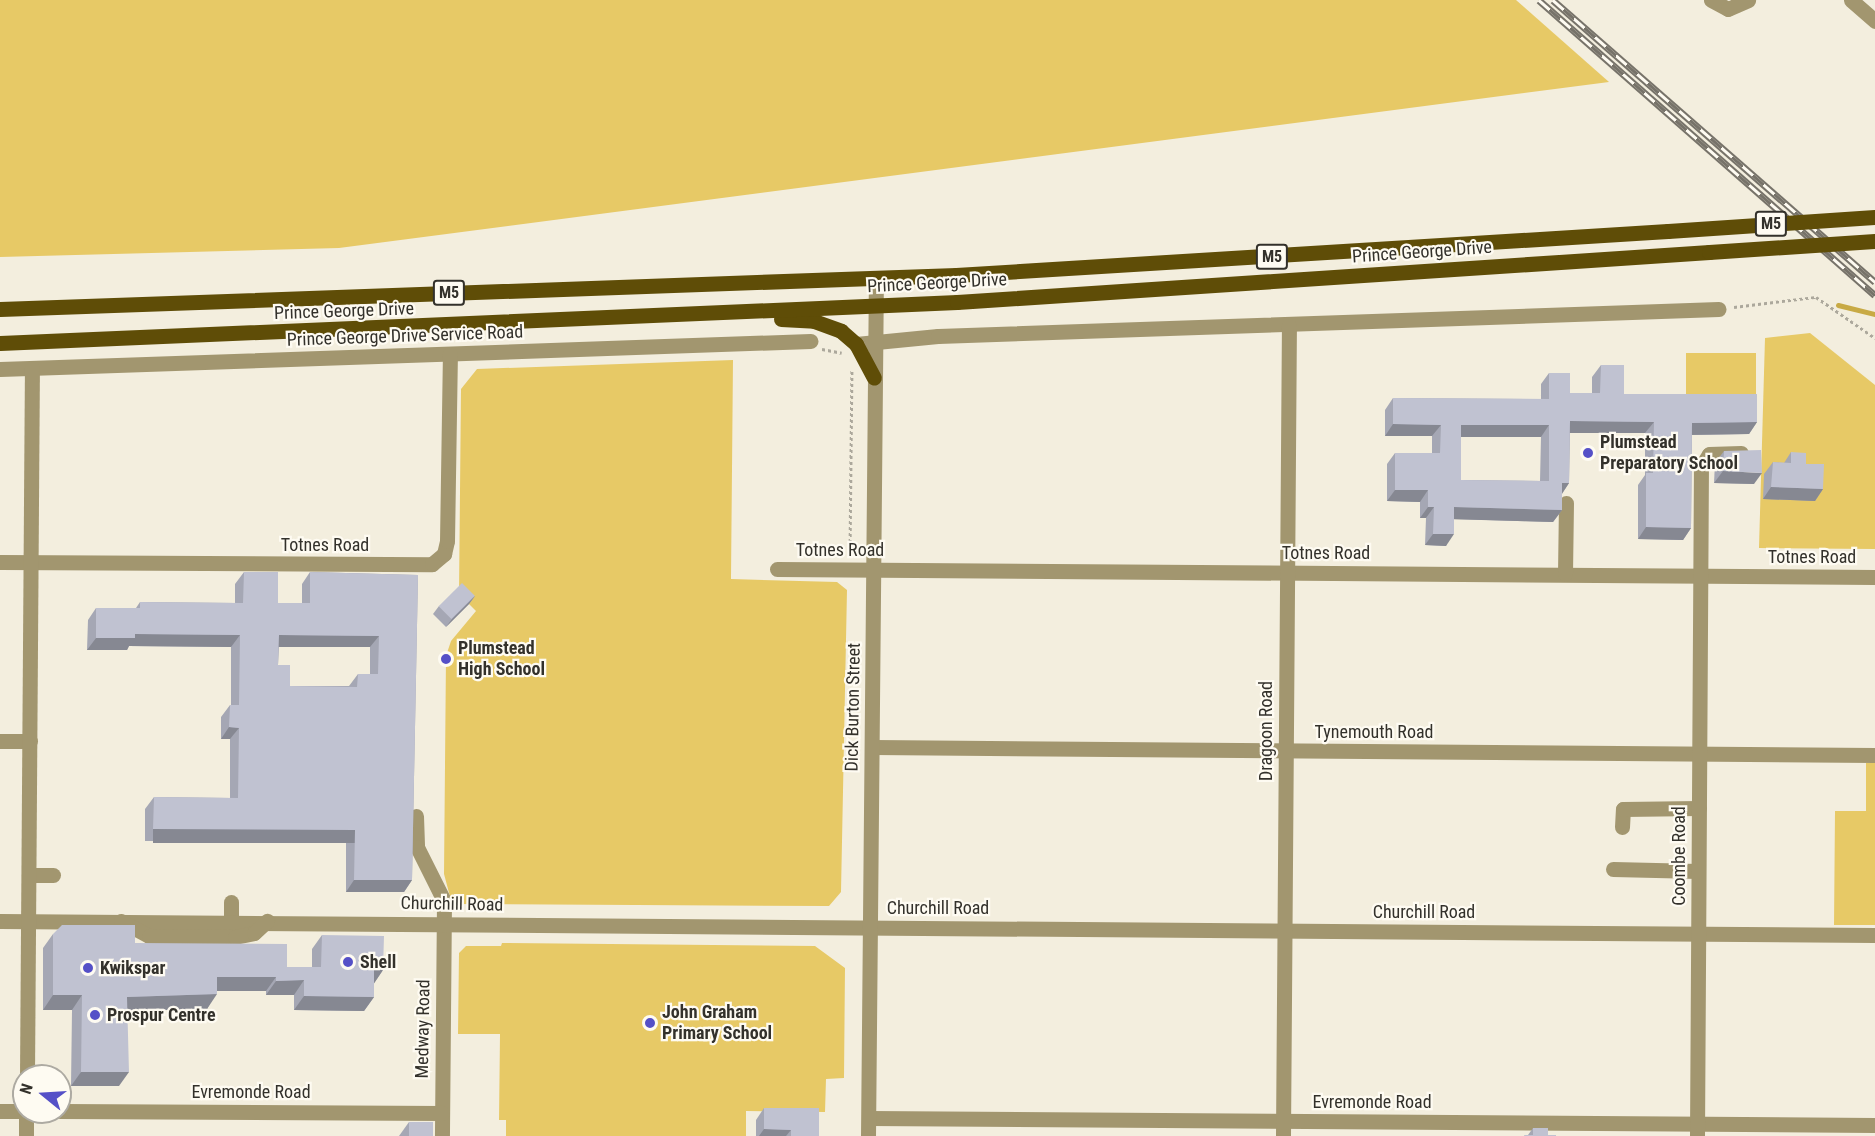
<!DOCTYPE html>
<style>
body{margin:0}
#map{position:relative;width:1875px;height:1136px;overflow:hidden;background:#f3eede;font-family:"Roboto Condensed",sans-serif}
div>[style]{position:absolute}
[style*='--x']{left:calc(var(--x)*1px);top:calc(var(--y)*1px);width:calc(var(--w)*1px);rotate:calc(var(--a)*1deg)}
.green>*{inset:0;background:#e7c966;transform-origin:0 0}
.stream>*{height:5px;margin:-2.5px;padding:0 2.5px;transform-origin:2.5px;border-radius:2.5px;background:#c8aa45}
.path>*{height:3px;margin-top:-1.5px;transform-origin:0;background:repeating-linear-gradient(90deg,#aca89c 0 3px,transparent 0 6px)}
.minor>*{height:15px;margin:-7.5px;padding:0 7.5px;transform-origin:7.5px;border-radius:7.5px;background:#a2966f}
.major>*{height:15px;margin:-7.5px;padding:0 7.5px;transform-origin:7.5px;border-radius:7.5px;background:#5f4d07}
.rail>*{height:7px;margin-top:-3.5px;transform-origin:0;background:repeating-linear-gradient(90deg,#fefbf2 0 14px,#77736a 0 28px);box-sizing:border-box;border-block:2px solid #77736a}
.major-bridge>*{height:15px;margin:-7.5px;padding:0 7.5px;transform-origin:7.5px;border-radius:7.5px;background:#5f4d07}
.wall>*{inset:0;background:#a5a7b4}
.shaded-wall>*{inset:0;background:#868892;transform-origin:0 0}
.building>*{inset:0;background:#c0c2d1;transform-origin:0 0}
.dots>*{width:16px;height:16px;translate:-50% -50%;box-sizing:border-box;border:3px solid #fefbf2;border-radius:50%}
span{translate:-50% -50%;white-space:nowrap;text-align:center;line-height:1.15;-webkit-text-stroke:4.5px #fefbf2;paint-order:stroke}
.shield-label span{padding:2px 4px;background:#fefbf2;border:2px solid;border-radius:4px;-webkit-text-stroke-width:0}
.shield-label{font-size:16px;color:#33312b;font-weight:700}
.street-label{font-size:18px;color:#33312b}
.poi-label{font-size:18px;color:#33312b;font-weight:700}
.left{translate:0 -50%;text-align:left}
.north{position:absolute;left:12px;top:1064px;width:60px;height:60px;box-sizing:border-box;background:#fefbf2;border:2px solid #adaaa2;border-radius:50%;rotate:288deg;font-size:16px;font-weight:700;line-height:24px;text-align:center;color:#33312b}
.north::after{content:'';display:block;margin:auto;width:21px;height:27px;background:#5550c7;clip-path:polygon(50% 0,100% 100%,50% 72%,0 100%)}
</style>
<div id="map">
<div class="green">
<i style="clip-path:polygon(0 0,1516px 0,1609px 82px,339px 248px,0 257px)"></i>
<i style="clip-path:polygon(1810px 333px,1875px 385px,1875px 549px,1759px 548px,1765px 338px)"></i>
<i style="left:1686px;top:353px;width:70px;height:46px"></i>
<i style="clip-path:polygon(733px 360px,731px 579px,837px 582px,847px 590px,841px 892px,829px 906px,452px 904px,444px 874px,446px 656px,451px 641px,476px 611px,459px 594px,461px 389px,477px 369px)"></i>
<i style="clip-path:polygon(1866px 763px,1875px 763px,1875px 925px,1834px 925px,1835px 811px,1866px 811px)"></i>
<i style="clip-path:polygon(502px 943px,815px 946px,845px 968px,844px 1078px,826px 1079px,825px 1112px,746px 1111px,746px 1136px,506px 1136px,506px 1120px,499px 1120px,500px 1034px,458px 1034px,459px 953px,466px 946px,501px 946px)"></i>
</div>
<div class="stream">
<i style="--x:1838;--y:305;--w:38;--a:14"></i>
</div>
<div class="path">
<i style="--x:1734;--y:307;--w:83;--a:-7"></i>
<i style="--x:1816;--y:297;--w:72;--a:34.8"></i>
<i style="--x:822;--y:349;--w:20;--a:11"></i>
<i style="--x:850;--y:554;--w:184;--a:-89.4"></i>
</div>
<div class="minor">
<i style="--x:1711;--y:0;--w:19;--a:28"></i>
<i style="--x:1728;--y:9;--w:22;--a:-24"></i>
<i style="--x:1851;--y:0;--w:32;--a:41"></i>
<i style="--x:856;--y:344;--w:82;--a:-5.6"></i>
<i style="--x:938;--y:336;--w:781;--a:-1.98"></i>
<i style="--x:0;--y:369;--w:811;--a:-1.98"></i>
<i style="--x:0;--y:562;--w:432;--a:0.3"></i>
<i style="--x:432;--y:564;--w:16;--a:-40"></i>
<i style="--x:444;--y:554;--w:13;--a:-77"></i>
<i style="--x:447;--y:541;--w:187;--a:-89.1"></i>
<i style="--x:777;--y:569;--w:1098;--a:0.42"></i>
<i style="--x:1565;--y:574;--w:71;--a:-89.2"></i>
<i style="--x:0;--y:741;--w:30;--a:0"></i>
<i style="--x:873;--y:747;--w:1002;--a:0.46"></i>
<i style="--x:416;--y:816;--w:31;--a:88"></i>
<i style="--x:417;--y:847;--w:60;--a:63.4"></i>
<i style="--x:444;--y:901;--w:235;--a:90.5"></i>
<i style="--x:1622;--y:827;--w:18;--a:-87"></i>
<i style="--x:1623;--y:809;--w:76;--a:-0.8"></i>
<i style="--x:1613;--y:869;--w:85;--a:1.3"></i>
<i style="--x:29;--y:875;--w:24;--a:0"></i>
<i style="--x:231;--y:902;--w:19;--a:90"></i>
<i style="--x:0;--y:921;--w:1875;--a:0.43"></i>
<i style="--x:121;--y:921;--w:32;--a:28"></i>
<i style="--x:149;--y:936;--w:86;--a:0.7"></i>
<i style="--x:235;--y:937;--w:19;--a:-12"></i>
<i style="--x:254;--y:933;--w:18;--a:-43"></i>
<i style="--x:27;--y:1076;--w:708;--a:-89.6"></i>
<i style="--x:0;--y:1111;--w:24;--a:0"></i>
<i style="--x:60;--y:1111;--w:382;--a:0.3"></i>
<i style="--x:869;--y:1118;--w:1006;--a:0.4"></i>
<i style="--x:26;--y:1136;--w:24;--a:-90"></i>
<i style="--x:868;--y:1136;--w:858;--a:-89.47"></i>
<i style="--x:1283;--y:1136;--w:810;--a:-89.58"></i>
<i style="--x:1697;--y:1136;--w:669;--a:-89.66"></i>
<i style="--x:1701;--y:467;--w:15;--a:-58"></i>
<i style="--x:1709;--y:454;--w:32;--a:-2"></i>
</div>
<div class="major">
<i style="--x:0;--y:309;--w:957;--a:-2.04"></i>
<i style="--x:956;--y:275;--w:713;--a:-3.54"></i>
<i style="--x:781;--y:319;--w:33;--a:3"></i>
<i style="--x:814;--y:321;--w:29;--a:20"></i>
<i style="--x:841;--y:331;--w:20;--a:41"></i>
<i style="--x:856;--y:344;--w:38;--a:62"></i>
<i style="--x:0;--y:343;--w:958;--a:-2.45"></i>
<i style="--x:957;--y:302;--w:754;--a:-3.8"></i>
</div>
<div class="rail">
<i style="--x:1539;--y:0;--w:447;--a:41.3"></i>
<i style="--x:1553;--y:0;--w:428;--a:41.2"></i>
</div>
<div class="major-bridge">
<i style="--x:1668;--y:231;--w:207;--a:-3.9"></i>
<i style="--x:1709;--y:252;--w:166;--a:-3.8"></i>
</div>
<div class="wall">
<i style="clip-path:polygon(evenodd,1601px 365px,1624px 394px,1757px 422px,1749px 434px,1692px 435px,1691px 528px,1683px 540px,1638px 539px,1638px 485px,1645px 475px,1645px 433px,1570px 433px,1569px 483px,1562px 494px,1562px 510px,1553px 522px,1454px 519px,1446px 546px,1425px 545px,1426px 518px,1420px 518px,1420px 502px,1387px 501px,1387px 464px,1395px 453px,1432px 453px,1432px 436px,1385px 436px,1385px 410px,1393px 398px,1541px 399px,1541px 384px,1549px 373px,1570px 393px,1592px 393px,1592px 377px,1601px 365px,1461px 437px,1541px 437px,1540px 481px,1461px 480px,1461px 437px)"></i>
<i style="clip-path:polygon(1724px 451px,1754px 484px,1714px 483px,1715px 463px)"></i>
<i style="clip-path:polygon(1791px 452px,1806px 464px,1823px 489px,1815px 501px,1763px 499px,1764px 474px,1773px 462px,1784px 463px)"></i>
<i style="clip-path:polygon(evenodd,244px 572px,278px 603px,302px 603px,302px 584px,310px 572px,418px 575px,412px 880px,404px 892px,346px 892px,346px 842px,145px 841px,145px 809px,154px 797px,230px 798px,230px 739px,221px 739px,221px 717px,230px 705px,231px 705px,231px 647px,129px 646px,127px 650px,87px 650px,88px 620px,96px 608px,136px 608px,140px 602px,235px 603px,235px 584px,244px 572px,279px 647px,370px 647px,370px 674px,358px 674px,349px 686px,290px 686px,278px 665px,279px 647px)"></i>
<i style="clip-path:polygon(475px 596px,469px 604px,446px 627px,433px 614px,439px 606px)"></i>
<i style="clip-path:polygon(53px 934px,287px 967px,312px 967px,312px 949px,322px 935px,383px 970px,374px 983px,374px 997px,364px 1011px,294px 1010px,294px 995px,266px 995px,266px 991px,217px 991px,207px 1009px,127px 1011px,119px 1086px,71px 1086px,72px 1010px,43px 1010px,43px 948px)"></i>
<i style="clip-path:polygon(764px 1108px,819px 1136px,756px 1136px,756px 1120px)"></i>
<i style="clip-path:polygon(409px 1122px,433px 1136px,399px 1136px)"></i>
<i style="clip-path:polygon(1533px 1128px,1548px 1135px,1556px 1136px,1524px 1136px,1525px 1135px,1528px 1135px)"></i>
</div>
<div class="shaded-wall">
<i style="clip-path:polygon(1570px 421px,1654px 422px,1645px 433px,1562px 433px)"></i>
<i style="clip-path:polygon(1757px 422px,1749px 434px,1684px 435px,1692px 423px)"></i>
<i style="clip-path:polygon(1393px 424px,1441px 425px,1432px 436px,1385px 436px)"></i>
<i style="clip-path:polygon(1461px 425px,1549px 425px,1541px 437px,1453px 437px)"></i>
<i style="clip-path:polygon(1723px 471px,1762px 473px,1754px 484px,1714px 483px)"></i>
<i style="clip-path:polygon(1562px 483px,1569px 483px,1561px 495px)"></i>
<i style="clip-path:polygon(1771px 487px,1823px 489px,1815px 501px,1763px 499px)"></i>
<i style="clip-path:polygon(1395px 490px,1428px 490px,1420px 502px,1387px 501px)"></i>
<i style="clip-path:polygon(1428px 507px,1434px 507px,1426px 518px,1420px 518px)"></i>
<i style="clip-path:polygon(1454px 507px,1562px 510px,1553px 522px,1446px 519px)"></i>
<i style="clip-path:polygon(1646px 527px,1691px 528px,1683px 540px,1638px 539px)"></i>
<i style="clip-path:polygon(1433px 534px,1454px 534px,1446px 546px,1425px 545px)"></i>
<i style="clip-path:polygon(475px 596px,469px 604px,446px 627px,452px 619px)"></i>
<i style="clip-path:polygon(135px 634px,240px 635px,231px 647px,129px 646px,127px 650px,87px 650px,96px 638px)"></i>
<i style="clip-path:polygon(279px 635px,379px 636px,370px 647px,271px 647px)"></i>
<i style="clip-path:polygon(229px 727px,239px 728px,230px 739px,221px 739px)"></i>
<i style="left:153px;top:829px;width:202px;height:14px"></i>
<i style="clip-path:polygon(354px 880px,412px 880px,404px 892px,346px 892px)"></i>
<i style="clip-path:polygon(374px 970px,383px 970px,373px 985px)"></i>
<i style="clip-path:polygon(217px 977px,276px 977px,266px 991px,207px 991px)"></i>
<i style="clip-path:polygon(304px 980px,294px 995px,266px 995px,276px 981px)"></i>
<i style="clip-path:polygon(217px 994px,207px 1009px,117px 1011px,127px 997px)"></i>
<i style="clip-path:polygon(53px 995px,82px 995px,72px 1010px,43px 1010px)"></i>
<i style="clip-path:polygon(304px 996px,374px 997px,364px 1011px,294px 1010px)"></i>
<i style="clip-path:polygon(81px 1072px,129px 1072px,119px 1086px,71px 1086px)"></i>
<i style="clip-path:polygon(764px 1129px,791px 1130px,786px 1136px,759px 1136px)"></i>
</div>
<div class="building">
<i style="clip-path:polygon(evenodd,1601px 365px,1624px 365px,1624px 394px,1757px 394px,1757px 422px,1692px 423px,1691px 528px,1646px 527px,1646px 473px,1653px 473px,1654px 422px,1570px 421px,1569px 483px,1562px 483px,1562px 510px,1454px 507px,1454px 534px,1433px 534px,1434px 507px,1428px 507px,1428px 490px,1395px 490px,1395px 453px,1440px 453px,1441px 425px,1393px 424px,1393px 398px,1549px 399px,1549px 373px,1570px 373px,1570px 393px,1600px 393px,1601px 365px,1461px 425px,1549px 425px,1549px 481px,1461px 480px,1461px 425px)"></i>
<i style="clip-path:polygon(1761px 450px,1762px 473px,1723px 471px,1724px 451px)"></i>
<i style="clip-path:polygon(1791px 452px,1806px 453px,1806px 464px,1824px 464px,1823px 489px,1771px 487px,1773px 462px,1791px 463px)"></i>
<i style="clip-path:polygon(evenodd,244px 572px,278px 572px,278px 603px,310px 603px,310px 572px,418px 575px,412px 880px,354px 880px,355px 830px,153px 829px,154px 797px,238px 798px,239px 728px,229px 727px,230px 705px,239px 705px,240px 635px,135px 634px,135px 638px,96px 638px,96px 608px,140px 608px,140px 602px,243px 603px,244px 572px,279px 635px,379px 636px,378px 674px,358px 674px,357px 687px,290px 686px,290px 665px,278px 665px,279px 635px)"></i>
<i style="left:462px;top:583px;width:18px;height:33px;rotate:45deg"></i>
<i style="clip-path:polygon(62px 925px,135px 925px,135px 943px,287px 944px,287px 967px,321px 967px,322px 935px,384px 936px,383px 970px,374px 970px,374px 997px,304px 996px,304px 980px,276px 981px,276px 977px,217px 977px,217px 994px,127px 997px,129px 1072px,81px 1072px,82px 995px,53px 995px,53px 934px)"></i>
<i style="clip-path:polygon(764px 1108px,819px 1108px,819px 1136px,791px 1136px,791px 1130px,764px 1129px)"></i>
<i style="left:409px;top:1122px;width:24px;height:14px"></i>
<i style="clip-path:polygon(1533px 1128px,1548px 1128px,1548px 1135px,1556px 1135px,1556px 1136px,1525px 1136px,1525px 1135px,1533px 1135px)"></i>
</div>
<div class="dots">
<i style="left:1588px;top:453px;background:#5550c7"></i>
<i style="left:446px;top:659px;background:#5550c7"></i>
<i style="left:348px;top:962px;background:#5550c7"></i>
<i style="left:88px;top:968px;background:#5550c7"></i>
<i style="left:95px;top:1015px;background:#5550c7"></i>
<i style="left:650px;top:1023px;background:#5550c7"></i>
</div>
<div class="shield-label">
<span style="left:1771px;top:224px">M5</span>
<span style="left:1272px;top:257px">M5</span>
<span style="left:449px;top:293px">M5</span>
</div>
<div class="street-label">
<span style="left:1422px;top:252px;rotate:-4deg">Prince George Drive</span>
<span style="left:937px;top:283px;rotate:-3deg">Prince George Drive</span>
<span style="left:344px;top:311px;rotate:-2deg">Prince George Drive</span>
<span style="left:405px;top:336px;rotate:-2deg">Prince George Drive Service Road</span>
<span style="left:325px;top:545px">Totnes Road</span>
<span style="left:840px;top:550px">Totnes Road</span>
<span style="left:1326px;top:553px">Totnes Road</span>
<span style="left:1812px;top:557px">Totnes Road</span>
<span style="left:853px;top:707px;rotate:-89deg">Dick Burton Street</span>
<span style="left:1266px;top:731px;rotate:-90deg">Dragoon Road</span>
<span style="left:1374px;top:732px">Tynemouth Road</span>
<span style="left:1679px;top:856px;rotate:-90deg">Coombe Road</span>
<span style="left:452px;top:904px;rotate:1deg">Churchill Road</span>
<span style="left:938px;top:908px">Churchill Road</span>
<span style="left:1424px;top:912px">Churchill Road</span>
<span style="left:423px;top:1029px;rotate:-89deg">Medway Road</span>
<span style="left:251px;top:1092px">Evremonde Road</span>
<span style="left:1372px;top:1102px">Evremonde Road</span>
</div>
<div class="poi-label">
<span class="left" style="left:1600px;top:453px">Plumstead<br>Preparatory School</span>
<span class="left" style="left:458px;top:659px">Plumstead<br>High School</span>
<span class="left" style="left:360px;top:962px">Shell</span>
<span class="left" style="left:100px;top:968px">Kwikspar</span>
<span class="left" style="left:662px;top:1023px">John Graham<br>Primary School</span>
<span class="left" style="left:107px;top:1015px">Prospur Centre</span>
</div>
<div class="north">N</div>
</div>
